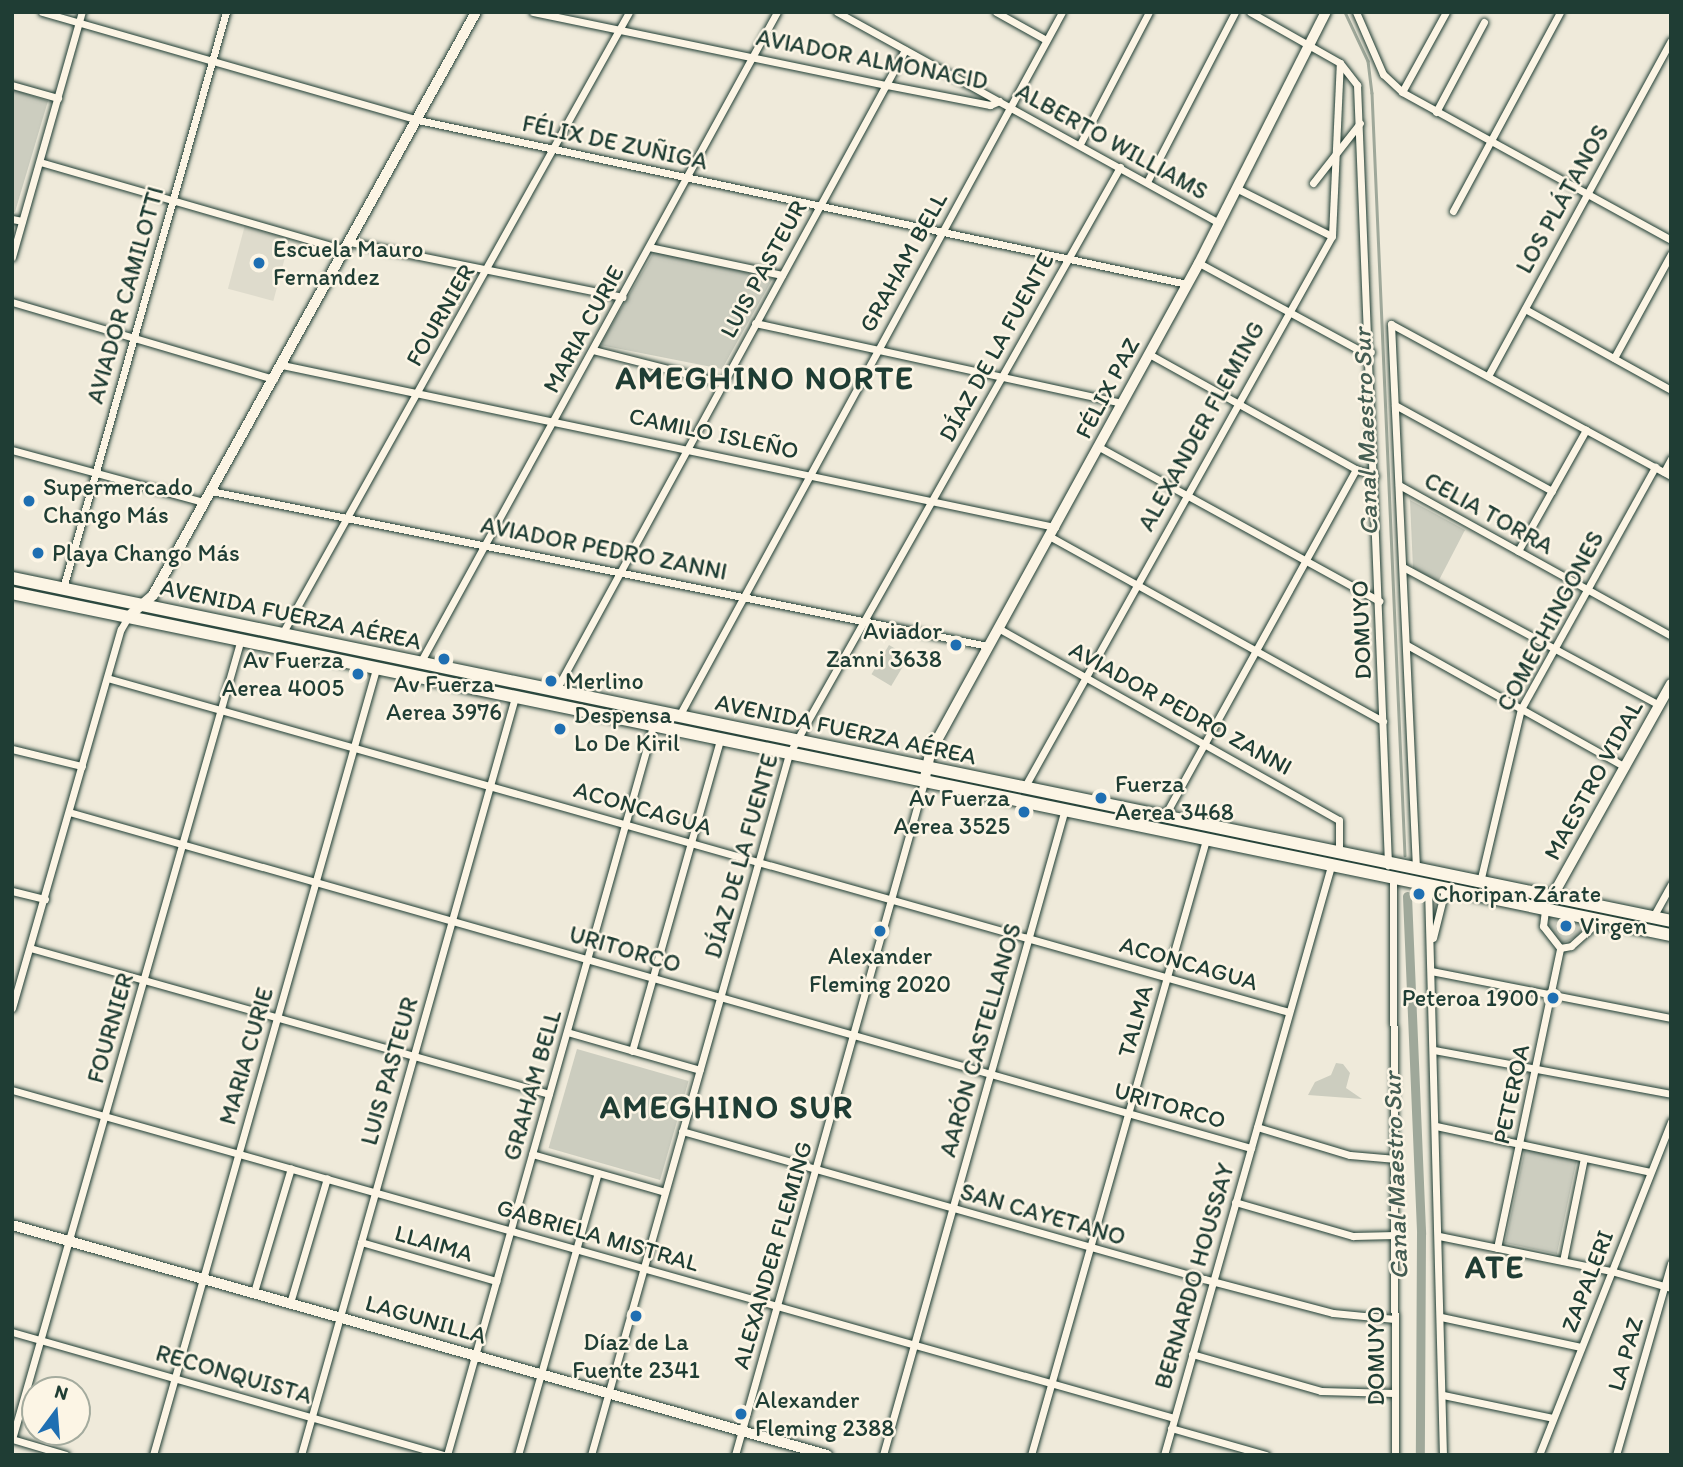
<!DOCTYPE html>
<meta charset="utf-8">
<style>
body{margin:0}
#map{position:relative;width:1683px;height:1467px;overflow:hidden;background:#efeada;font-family:Itim,sans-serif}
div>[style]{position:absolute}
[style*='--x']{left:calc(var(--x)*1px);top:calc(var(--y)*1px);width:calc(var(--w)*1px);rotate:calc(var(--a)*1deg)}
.built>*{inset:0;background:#dedbcc;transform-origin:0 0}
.green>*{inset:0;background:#cccdbf;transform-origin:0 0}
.stream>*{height:2.5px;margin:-1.25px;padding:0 1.25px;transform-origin:1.25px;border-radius:1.25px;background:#9fa89a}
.canal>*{height:9px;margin:-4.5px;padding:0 4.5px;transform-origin:4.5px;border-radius:4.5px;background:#9fa89a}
.roads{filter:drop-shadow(0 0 2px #1f3d34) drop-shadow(0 0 2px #1f3d34)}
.minor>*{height:7px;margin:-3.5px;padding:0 3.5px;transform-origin:3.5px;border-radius:3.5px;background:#fcf5e5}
.secondary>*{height:10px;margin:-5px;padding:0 5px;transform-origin:5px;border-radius:5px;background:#fcf5e5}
.primary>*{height:12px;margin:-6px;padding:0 6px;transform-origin:6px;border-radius:6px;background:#fcf5e5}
.dots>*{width:19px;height:19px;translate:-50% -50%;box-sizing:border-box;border:4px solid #fcf5e5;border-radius:50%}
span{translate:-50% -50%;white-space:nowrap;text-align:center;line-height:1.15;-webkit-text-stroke:5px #fcf5e5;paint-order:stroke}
.street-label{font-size:24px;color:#1f3d34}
.poi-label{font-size:24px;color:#1f3d34}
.left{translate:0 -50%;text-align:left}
.right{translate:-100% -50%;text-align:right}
.water-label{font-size:26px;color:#455d53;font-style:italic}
.district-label{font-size:32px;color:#1f3d34;font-weight:700;letter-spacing:2px}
.frame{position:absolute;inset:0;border:14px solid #1f3d34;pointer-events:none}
.north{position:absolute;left:21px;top:1376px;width:70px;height:70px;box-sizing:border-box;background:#fcf5e5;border:2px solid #a4ab9e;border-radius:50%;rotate:16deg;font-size:19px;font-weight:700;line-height:28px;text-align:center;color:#1f3d34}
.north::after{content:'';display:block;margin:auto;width:24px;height:32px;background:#1f6fb2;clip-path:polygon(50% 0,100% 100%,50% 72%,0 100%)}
</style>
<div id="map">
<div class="built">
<i style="left:245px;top:225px;width:47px;height:66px;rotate:15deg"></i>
</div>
<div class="green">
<i style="clip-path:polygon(12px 89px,48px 101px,15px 212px,12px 211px)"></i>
<i style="clip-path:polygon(654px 252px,773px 278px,722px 369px,600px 345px)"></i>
<i style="clip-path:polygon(1410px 500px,1465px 530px,1438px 582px,1413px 568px)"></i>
<i style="left:889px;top:645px;width:23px;height:34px;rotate:31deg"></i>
<i style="clip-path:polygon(1549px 914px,1586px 921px,1586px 926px,1577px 937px,1560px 944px,1548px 930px)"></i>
<i style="left:577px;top:1049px;width:116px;height:103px;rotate:16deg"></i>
<i style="clip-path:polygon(1336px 1063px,1343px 1064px,1350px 1073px,1346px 1088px,1362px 1099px,1308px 1095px,1315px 1082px,1331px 1075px)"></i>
<i style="left:1525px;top:1149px;width:53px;height:96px;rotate:12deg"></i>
</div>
<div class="stream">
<i style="--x:1345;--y:12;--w:54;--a:64.9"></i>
<i style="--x:1368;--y:61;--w:32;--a:83"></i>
<i style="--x:1372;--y:93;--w:763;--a:87.52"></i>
</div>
<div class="canal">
<i style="--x:1407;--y:896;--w:338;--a:87.6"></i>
<i style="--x:1421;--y:1234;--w:221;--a:90.3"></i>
</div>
<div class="roads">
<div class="minor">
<i style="--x:42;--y:12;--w:391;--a:16"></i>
<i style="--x:418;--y:120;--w:786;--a:12.04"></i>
<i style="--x:533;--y:12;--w:361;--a:11.7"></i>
<i style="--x:887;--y:85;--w:105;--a:11"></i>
<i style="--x:990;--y:105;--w:10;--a:-24"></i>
<i style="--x:837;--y:12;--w:437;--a:28.9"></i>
<i style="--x:996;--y:12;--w:57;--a:29.2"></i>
<i style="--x:1250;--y:12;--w:103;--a:29.5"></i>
<i style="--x:1340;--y:63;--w:28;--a:52"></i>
<i style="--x:1357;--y:85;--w:781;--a:87.72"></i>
<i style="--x:1356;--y:12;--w:68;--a:66.5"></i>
<i style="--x:1383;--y:74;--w:26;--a:43"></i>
<i style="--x:1402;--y:92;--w:307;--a:28.8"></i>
<i style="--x:12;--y:85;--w:48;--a:15.8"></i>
<i style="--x:1402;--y:92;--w:91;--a:-61.2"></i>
<i style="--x:1436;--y:112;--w:102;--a:-61.9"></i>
<i style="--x:1080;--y:144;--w:149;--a:-62.4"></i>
<i style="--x:40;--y:162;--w:317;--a:16.1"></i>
<i style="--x:1147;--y:182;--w:191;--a:-62.6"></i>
<i style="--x:1313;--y:183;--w:76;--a:-51.9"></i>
<i style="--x:1238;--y:189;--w:105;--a:26.6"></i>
<i style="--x:1453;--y:211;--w:226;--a:-61.7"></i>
<i style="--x:12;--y:219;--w:10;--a:11"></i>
<i style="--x:350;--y:242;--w:278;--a:11.4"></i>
<i style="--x:649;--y:247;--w:136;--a:11.9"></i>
<i style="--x:12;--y:257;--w:255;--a:-74.1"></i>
<i style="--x:1199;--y:263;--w:182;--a:28.5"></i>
<i style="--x:1359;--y:350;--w:12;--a:9"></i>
<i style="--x:12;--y:302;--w:273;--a:16.4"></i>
<i style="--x:1525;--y:309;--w:167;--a:29"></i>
<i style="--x:755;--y:323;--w:375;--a:12.3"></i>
<i style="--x:1391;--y:324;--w:545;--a:87.37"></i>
<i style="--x:1391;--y:324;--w:319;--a:28.5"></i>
<i style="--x:593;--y:350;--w:134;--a:14.2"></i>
<i style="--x:1149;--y:354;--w:237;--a:29.1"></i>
<i style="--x:1356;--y:469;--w:20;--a:20"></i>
<i style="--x:1614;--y:358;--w:119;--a:-61.3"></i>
<i style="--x:282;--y:365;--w:790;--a:11.84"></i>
<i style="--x:1488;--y:376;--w:382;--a:-61.4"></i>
<i style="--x:1395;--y:405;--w:179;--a:28.7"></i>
<i style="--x:1099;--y:447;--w:320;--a:28.8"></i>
<i style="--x:12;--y:450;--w:199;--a:15.2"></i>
<i style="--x:1664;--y:472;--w:15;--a:-62"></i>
<i style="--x:1399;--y:485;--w:311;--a:29"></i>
<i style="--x:211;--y:491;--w:792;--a:11.28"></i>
<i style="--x:1049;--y:536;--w:382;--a:29"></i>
<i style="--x:1518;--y:551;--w:139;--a:-60.7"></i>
<i style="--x:1403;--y:567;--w:291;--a:28.3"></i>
<i style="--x:63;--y:588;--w:599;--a:-74.2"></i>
<i style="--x:998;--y:628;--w:391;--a:29.4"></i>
<i style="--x:1339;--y:820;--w:34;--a:90"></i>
<i style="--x:282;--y:634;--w:712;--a:-60.84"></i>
<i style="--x:1407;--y:645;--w:250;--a:29.2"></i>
<i style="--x:420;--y:663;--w:742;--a:-61.26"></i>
<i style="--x:107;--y:678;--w:1228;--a:15.78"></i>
<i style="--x:556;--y:690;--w:729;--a:-61.4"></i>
<i style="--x:679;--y:716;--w:801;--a:-61.45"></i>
<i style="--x:12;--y:749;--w:72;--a:13.7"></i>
<i style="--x:1024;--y:788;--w:632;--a:-60.84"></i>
<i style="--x:1332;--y:236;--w:173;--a:-87.4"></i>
<i style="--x:69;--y:812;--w:1229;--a:15.87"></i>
<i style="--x:1164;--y:817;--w:397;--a:-61.1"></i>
<i style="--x:1393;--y:880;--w:575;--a:89.8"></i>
<i style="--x:1480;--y:882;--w:178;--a:-76.7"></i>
<i style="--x:1521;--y:709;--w:277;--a:-61"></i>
<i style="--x:1428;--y:887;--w:568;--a:88.49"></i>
<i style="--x:12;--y:891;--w:34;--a:14"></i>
<i style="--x:1545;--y:910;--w:16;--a:97"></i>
<i style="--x:1543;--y:926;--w:28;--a:52"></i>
<i style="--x:1653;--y:917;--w:38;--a:-61"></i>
<i style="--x:1433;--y:938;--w:49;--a:-76"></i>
<i style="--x:30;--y:948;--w:539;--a:15.71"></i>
<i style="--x:1560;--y:948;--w:11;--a:-10"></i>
<i style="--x:1571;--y:946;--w:38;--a:-42"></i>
<i style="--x:1431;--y:971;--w:245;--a:11.1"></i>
<i style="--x:12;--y:1008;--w:394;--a:-74"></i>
<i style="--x:121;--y:629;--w:14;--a:-60"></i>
<i style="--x:567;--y:1032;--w:138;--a:15.9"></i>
<i style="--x:1434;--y:1050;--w:241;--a:10.5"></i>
<i style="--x:632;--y:1051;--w:323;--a:-74.2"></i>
<i style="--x:12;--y:1090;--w:1207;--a:15.76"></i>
<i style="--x:1436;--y:1126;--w:219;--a:12.1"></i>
<i style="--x:1257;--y:1127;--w:97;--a:16.8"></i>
<i style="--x:1350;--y:1155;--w:46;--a:5"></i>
<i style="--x:682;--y:1131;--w:543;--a:15.83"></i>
<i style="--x:1204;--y:1279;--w:133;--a:14.8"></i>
<i style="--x:1333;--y:1313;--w:62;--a:5.5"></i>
<i style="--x:532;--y:1154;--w:138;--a:15.9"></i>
<i style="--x:1235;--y:1202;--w:123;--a:16.1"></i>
<i style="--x:1353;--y:1236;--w:42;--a:-1.4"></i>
<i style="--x:1439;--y:1236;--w:176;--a:11.5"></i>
<i style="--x:1611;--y:1271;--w:62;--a:15.8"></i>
<i style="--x:361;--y:1242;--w:141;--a:16.1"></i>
<i style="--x:1497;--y:1248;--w:307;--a:-78.1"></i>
<i style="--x:1563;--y:1261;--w:105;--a:-78.5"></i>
<i style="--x:254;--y:1292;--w:129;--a:-73.4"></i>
<i style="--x:290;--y:1303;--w:130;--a:-73.5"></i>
<i style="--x:1441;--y:1317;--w:143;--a:12.1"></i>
<i style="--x:12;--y:1332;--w:449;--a:15.9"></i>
<i style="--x:1192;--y:1354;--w:134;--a:16"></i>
<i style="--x:1321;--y:1391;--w:73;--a:1.6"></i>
<i style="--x:1443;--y:1395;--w:112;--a:11.8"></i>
<i style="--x:1171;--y:1428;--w:99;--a:15.9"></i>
<i style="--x:12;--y:1439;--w:832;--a:-74.03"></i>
<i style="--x:12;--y:1439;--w:56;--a:16.5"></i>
<i style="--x:153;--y:1455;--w:817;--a:-74.16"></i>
<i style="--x:301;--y:1455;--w:788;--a:-74.23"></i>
<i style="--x:447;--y:1455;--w:758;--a:-74.22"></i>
<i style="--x:518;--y:1455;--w:293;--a:-74.2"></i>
<i style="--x:591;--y:1455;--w:728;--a:-74.23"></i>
<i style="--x:789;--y:754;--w:674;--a:-60.58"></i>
<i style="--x:735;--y:1455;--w:699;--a:-74.31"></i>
<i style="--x:883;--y:1455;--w:671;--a:-74.27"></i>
<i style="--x:1031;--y:1455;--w:639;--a:-74.12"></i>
<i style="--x:1164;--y:1455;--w:612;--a:-74.17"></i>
<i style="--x:1539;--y:1455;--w:359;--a:-68.4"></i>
<i style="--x:1616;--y:1455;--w:200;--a:-74"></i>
</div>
<div class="secondary">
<i style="--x:129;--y:616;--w:32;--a:-41"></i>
<i style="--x:153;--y:595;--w:666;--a:-61.01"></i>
<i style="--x:924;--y:782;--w:30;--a:-78"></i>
<i style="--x:930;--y:753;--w:559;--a:-61.23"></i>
<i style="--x:1199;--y:263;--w:281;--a:-63.2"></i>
<i style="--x:1552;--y:897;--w:244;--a:-60.8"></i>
<i style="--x:12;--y:1225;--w:847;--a:15.76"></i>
</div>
<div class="primary">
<i style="--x:12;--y:578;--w:1694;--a:11.68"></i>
<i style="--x:12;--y:593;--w:1694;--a:11.65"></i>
</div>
</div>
<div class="dots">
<i style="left:259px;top:263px;background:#1f6fb2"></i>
<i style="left:29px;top:501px;background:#1f6fb2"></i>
<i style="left:38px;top:553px;background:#1f6fb2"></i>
<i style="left:956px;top:645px;background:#1f6fb2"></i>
<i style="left:444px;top:659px;background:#1f6fb2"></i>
<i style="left:358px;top:674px;background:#1f6fb2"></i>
<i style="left:551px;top:681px;background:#1f6fb2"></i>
<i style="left:560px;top:729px;background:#1f6fb2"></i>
<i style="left:1101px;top:798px;background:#1f6fb2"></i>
<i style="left:1024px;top:812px;background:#1f6fb2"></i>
<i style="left:1419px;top:894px;background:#1f6fb2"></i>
<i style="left:1566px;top:926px;background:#1f6fb2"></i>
<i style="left:880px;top:931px;background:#1f6fb2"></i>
<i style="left:1553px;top:998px;background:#1f6fb2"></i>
<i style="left:636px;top:1316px;background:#1f6fb2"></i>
<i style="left:741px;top:1414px;background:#1f6fb2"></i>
</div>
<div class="street-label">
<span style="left:872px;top:59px;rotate:11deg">AVIADOR ALMONACID</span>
<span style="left:1112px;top:141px;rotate:29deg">ALBERTO WILLIAMS</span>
<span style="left:615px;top:142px;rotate:12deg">FÉLIX DE ZUÑIGA</span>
<span style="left:1562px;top:199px;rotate:-61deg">LOS PLÁTANOS</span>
<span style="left:903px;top:262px;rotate:-61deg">GRAHAM BELL</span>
<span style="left:763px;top:269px;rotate:-61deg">LUIS PASTEUR</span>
<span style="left:125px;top:295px;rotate:-74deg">AVIADOR CAMILOTTI</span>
<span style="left:440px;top:315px;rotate:-60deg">FOURNIER</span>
<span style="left:583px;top:329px;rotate:-61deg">MARIA CURIE</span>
<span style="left:996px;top:347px;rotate:-61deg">DÍAZ DE LA FUENTE</span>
<span style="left:1107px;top:388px;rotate:-62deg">FÉLIX PAZ</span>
<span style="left:1201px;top:426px;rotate:-61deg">ALEXANDER FLEMING</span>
<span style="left:714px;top:433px;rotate:12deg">CAMILO ISLEÑO</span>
<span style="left:1489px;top:513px;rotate:29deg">CELIA TORRA</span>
<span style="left:604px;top:548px;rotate:11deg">AVIADOR PEDRO ZANNI</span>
<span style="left:291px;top:614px;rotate:12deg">AVENIDA FUERZA AÉREA</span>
<span style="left:1550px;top:621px;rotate:-62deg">COMECHINGONES</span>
<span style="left:1361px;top:630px;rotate:-92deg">DOMUYO</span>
<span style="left:1181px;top:708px;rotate:29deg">AVIADOR PEDRO ZANNI</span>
<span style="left:846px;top:729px;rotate:12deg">AVENIDA FUERZA AÉREA</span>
<span style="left:1593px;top:780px;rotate:-61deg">MAESTRO VIDAL</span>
<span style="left:643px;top:808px;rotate:16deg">ACONCAGUA</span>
<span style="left:741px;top:856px;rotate:-74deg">DÍAZ DE LA FUENTE</span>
<span style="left:625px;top:949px;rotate:16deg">URITORCO</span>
<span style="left:1189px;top:963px;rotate:16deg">ACONCAGUA</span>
<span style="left:1135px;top:1021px;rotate:-74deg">TALMA</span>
<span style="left:110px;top:1028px;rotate:-74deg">FOURNIER</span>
<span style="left:980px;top:1040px;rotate:-74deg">AARÓN CASTELLANOS</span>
<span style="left:246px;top:1056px;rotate:-74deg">MARIA CURIE</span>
<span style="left:389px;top:1071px;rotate:-74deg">LUIS PASTEUR</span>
<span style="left:532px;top:1085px;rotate:-74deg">GRAHAM BELL</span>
<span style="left:1511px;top:1094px;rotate:-78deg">PETEROA</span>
<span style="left:1170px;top:1105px;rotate:16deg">URITORCO</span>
<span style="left:1043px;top:1214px;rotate:16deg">SAN CAYETANO</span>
<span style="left:598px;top:1235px;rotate:16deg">GABRIELA MISTRAL</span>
<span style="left:434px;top:1243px;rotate:16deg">LLAIMA</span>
<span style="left:772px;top:1255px;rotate:-74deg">ALEXANDER FLEMING</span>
<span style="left:1194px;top:1276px;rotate:-74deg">BERNARDO HOUSSAY</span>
<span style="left:1587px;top:1281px;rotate:-69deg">ZAPALERI</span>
<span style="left:426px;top:1319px;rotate:16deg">LAGUNILLA</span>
<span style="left:1625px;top:1354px;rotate:-74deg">LA PAZ</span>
<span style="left:1376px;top:1356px;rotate:-90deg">DOMUYO</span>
<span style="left:234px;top:1374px;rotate:16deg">RECONQUISTA</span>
</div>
<div class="poi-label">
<span class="left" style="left:273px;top:263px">Escuela Mauro<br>Fernandez</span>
<span class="left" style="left:43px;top:501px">Supermercado<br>Chango Más</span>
<span class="left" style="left:52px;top:553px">Playa Chango Más</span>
<span class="right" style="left:942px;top:645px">Aviador<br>Zanni 3638</span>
<span class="right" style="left:344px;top:674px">Av Fuerza<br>Aerea 4005</span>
<span class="left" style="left:565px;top:681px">Merlino</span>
<span style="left:444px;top:698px">Av Fuerza<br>Aerea 3976</span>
<span class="left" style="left:574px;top:729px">Despensa<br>Lo De Kiril</span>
<span class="left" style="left:1115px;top:798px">Fuerza<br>Aerea 3468</span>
<span class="right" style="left:1010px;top:812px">Av Fuerza<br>Aerea 3525</span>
<span class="left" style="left:1433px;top:894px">Choripan Zárate</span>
<span class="left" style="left:1580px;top:926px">Virgen</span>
<span style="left:880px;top:970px">Alexander<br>Fleming 2020</span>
<span class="right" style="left:1539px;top:998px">Peteroa 1900</span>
<span style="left:636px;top:1356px">Díaz de La<br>Fuente 2341</span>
<span class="left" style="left:755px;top:1414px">Alexander<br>Fleming 2388</span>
</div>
<div class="water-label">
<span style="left:1366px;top:432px;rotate:-92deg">Canal Maestro Sur</span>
<span style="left:1396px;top:1176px;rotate:-92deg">Canal Maestro Sur</span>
</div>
<div class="district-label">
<span style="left:765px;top:378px">AMEGHINO NORTE</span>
<span style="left:727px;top:1107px">AMEGHINO SUR</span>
<span style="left:1495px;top:1267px">ATE</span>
</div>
<div class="frame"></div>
<div class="north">N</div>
</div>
